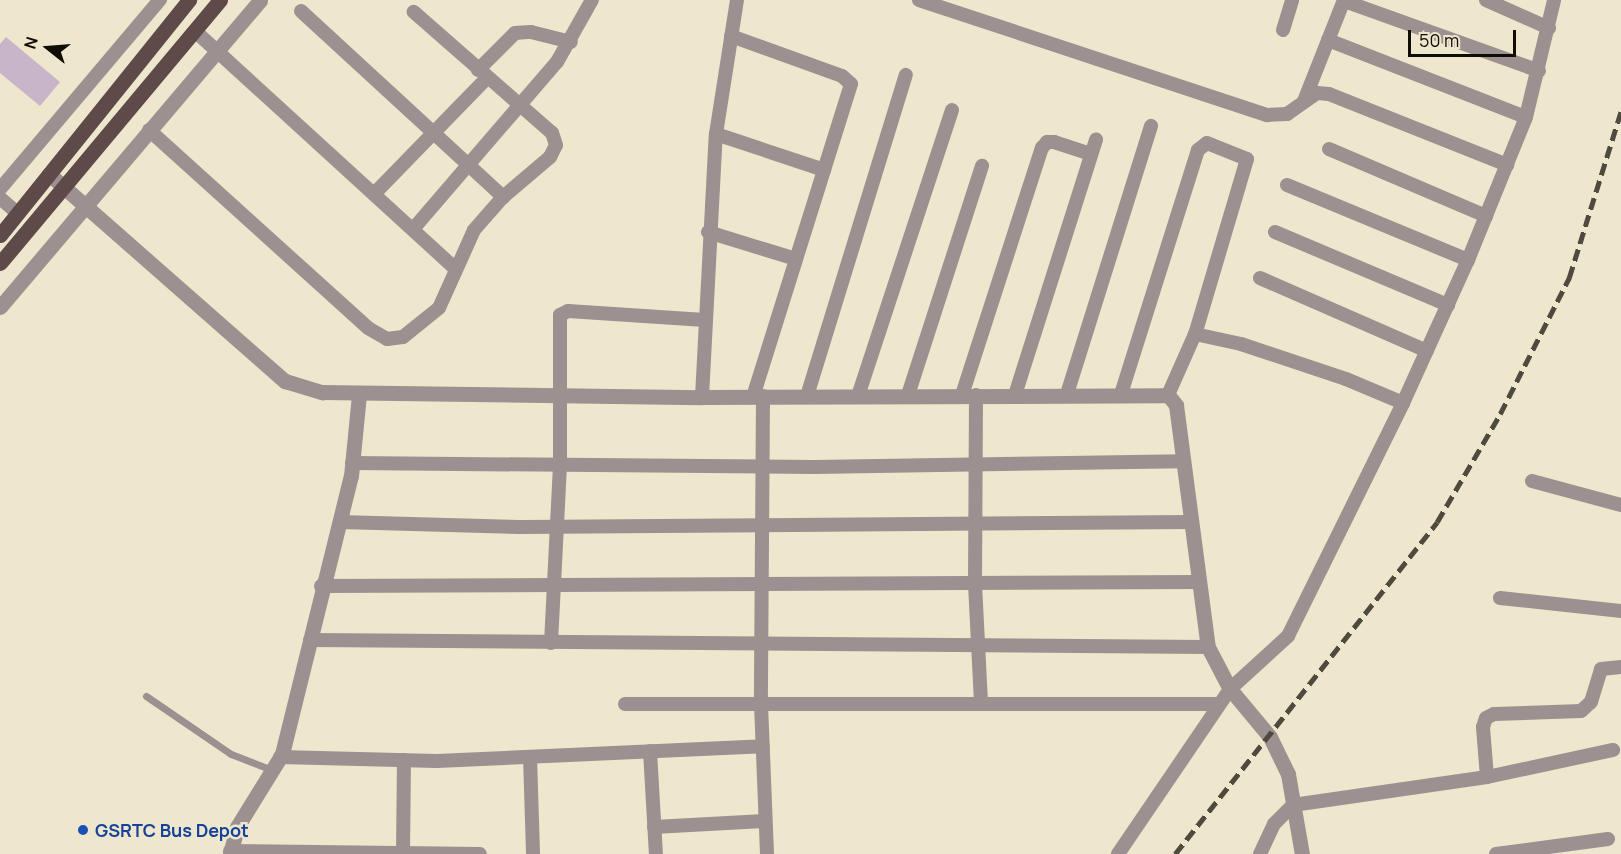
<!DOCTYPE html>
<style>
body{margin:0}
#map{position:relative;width:1621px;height:854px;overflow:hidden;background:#eee7cd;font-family:Manrope,sans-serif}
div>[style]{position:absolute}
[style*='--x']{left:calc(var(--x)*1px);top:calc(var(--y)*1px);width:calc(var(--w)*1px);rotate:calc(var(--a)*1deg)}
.building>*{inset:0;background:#c9b5c9}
.service>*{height:7px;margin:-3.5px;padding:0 3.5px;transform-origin:3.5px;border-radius:3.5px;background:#9d9090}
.minor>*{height:14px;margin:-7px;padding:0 7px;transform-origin:7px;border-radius:7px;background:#9d9090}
.tertiary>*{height:15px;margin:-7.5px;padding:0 7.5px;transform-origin:7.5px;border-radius:7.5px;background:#9d9090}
.primary>*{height:15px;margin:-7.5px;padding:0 7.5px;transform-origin:7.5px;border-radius:7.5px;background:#5f4a4a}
.rail>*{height:4.5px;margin-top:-2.25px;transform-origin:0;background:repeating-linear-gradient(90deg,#4e4a3d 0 12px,transparent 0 18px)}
.dots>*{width:16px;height:16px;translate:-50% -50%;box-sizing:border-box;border:3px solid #eee7cd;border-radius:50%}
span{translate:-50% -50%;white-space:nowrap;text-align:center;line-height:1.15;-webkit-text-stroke:5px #eee7cd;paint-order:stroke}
.transit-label{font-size:18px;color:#164399;font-weight:700}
.left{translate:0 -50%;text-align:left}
.north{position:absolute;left:18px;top:18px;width:60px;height:60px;-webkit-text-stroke:4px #eee7cd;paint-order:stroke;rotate:287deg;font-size:16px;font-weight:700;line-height:24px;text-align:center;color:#100d05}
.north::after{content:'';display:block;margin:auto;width:21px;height:27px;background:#100d05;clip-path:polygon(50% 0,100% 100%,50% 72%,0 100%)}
.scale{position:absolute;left:1408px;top:30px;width:108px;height:27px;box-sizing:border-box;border:3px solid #100d05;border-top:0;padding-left:8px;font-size:18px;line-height:21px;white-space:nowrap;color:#100d05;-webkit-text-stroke:4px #eee7cd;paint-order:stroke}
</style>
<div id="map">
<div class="building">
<i style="clip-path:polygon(6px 37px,60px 82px,40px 106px,0 73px,0 44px)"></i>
</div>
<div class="service">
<i style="--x:146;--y:696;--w:103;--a:34.3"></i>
<i style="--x:231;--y:754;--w:44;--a:21.3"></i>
</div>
<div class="minor">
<i style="--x:919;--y:0;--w:367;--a:18.3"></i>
<i style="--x:1267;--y:115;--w:20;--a:-3"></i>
<i style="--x:1287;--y:114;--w:37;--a:-35"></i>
<i style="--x:1317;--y:93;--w:12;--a:5"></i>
<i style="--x:1329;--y:94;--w:192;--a:21.7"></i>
<i style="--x:1486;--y:0;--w:69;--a:24"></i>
<i style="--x:1344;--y:1;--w:207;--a:19.7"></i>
<i style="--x:301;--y:11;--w:275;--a:42.6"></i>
<i style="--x:1283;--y:30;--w:31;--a:-73"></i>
<i style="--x:195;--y:31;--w:353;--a:42.4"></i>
<i style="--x:731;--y:36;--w:118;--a:19.8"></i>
<i style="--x:842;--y:76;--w:12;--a:42"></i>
<i style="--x:851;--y:84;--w:327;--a:107.4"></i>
<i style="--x:1328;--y:40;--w:212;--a:21.3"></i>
<i style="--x:478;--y:70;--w:52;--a:-45"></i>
<i style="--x:515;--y:33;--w:16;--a:-4"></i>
<i style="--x:531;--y:32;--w:41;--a:14"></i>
<i style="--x:1304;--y:101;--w:109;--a:-68.4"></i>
<i style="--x:149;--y:130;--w:295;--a:42.1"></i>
<i style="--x:368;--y:328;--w:22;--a:30"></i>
<i style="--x:387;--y:339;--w:16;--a:-7"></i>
<i style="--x:403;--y:337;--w:46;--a:-38.9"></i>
<i style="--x:439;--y:308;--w:85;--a:-65.8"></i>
<i style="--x:474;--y:230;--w:44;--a:-48.7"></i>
<i style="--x:503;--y:197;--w:62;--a:-40.4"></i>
<i style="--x:550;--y:157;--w:13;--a:-63"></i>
<i style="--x:556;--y:145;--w:13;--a:-108"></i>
<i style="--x:552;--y:133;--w:184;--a:-138.8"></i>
<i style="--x:716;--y:134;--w:114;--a:18.4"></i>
<i style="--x:1329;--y:149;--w:171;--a:23.1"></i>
<i style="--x:1287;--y:185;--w:196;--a:22.5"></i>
<i style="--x:0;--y:189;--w:248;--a:-49.8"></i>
<i style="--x:375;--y:193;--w:161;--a:-45.8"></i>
<i style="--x:0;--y:198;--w:23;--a:41"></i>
<i style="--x:414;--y:228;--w:219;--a:-49.3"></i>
<i style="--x:557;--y:62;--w:71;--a:-60.6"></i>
<i style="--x:708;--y:232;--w:92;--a:17.1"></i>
<i style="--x:1275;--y:232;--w:188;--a:22.9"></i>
<i style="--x:1260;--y:278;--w:182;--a:23.6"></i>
<i style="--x:1195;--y:334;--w:47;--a:12.3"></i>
<i style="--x:1241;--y:344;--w:111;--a:18.4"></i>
<i style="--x:1346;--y:379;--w:62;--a:22.8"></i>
<i style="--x:1067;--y:394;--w:281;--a:-72.6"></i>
<i style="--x:1121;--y:394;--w:256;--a:-72.5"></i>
<i style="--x:1198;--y:150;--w:11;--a:-38"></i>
<i style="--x:1207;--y:143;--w:43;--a:21.8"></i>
<i style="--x:1247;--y:159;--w:183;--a:106.5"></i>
<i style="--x:1195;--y:334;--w:67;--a:113.9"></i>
<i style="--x:908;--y:395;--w:241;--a:-72.1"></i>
<i style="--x:962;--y:395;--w:260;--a:-72.1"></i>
<i style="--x:1042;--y:148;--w:8;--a:-50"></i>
<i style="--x:1047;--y:142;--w:7;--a:0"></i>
<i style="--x:1054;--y:142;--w:39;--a:18"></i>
<i style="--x:976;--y:395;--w:189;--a:90.3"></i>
<i style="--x:975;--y:584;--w:119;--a:87.1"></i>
<i style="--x:1015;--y:395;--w:268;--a:-72.4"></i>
<i style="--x:763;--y:396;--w:308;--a:90.4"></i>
<i style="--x:761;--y:704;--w:150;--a:87.7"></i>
<i style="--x:807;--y:396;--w:336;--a:-72.9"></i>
<i style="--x:858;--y:396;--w:301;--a:-71.8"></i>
<i style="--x:702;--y:397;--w:263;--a:-87"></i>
<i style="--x:716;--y:134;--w:136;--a:-81.1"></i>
<i style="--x:352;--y:463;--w:462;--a:0.5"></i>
<i style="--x:814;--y:467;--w:369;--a:-0.9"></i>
<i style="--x:1532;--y:481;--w:92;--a:15.1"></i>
<i style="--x:340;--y:522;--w:180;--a:1.6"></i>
<i style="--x:520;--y:527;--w:671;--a:-0.43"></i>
<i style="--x:321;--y:586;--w:878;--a:-0.26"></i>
<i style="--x:1500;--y:598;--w:122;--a:6.1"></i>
<i style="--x:310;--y:640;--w:898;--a:0.45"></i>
<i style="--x:551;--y:643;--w:178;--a:-87.1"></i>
<i style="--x:560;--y:465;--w:150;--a:-90"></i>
<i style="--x:560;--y:315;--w:9;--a:-27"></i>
<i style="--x:568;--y:311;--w:137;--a:3.8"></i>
<i style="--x:625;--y:704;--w:594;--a:0"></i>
<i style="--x:650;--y:751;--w:103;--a:86.7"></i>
<i style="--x:280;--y:757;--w:157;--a:1.5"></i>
<i style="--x:437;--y:761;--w:326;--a:-2.6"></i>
<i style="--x:530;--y:757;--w:97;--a:88.2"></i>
<i style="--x:1487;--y:777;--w:50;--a:-94.6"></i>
<i style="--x:1483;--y:727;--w:9;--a:-72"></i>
<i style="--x:1486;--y:718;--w:9;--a:-27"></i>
<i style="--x:1494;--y:714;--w:87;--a:-2"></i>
<i style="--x:1581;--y:711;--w:13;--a:-42"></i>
<i style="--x:1591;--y:702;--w:34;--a:-73"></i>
<i style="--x:1601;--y:669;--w:20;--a:-6"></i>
<i style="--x:654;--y:827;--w:111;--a:-3.1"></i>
<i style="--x:230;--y:851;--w:250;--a:0.7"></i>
<i style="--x:403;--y:854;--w:94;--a:-89.4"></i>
<i style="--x:1118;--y:854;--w:199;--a:-55.8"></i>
<i style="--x:1230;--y:689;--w:79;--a:-42.4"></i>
<i style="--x:1288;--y:636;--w:260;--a:-63.7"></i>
<i style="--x:1403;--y:403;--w:157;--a:-65.6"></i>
<i style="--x:1468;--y:260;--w:154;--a:-67.9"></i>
<i style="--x:1526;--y:117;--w:120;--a:-76.5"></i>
<i style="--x:1260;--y:854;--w:33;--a:-65"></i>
<i style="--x:1274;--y:824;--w:27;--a:-45"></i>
<i style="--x:1293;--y:805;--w:196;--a:-8.2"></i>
<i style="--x:1487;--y:777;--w:129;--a:-12.1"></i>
<i style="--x:1496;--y:854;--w:113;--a:-7.6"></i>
</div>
<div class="tertiary">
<i style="--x:49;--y:174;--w:314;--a:41.3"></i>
<i style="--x:285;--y:381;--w:39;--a:17"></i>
<i style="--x:322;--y:392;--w:380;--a:0.8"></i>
<i style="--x:702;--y:397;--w:466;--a:-0.2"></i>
<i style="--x:1168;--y:395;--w:13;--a:51"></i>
<i style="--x:1176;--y:405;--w:244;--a:82.5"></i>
<i style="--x:1208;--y:647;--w:47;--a:62.4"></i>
<i style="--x:1230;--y:689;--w:62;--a:50.2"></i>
<i style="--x:1270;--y:737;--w:41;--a:64.1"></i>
<i style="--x:1288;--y:774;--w:81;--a:80.1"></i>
<i style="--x:0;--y:307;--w:402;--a:-49.7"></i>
<i style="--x:230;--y:854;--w:28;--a:-75"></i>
<i style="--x:237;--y:827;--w:86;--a:-58.3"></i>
<i style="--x:282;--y:754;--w:286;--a:-76.1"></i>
<i style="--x:351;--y:476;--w:82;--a:-84.4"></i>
</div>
<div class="primary">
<i style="--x:0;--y:235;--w:302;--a:-51.2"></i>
<i style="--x:0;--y:263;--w:343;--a:-50.1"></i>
</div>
<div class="rail">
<i style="--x:1175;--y:854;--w:423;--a:-51.7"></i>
<i style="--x:1437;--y:522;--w:125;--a:-59.7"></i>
<i style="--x:1500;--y:414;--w:153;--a:-63.1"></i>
<i style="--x:1569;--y:278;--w:175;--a:-72.7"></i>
</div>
<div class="dots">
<i style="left:83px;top:830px;background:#1a4fb4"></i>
</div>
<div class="transit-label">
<span class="left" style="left:95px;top:830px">GSRTC Bus Depot</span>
</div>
<div class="north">N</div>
<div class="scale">50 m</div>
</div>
